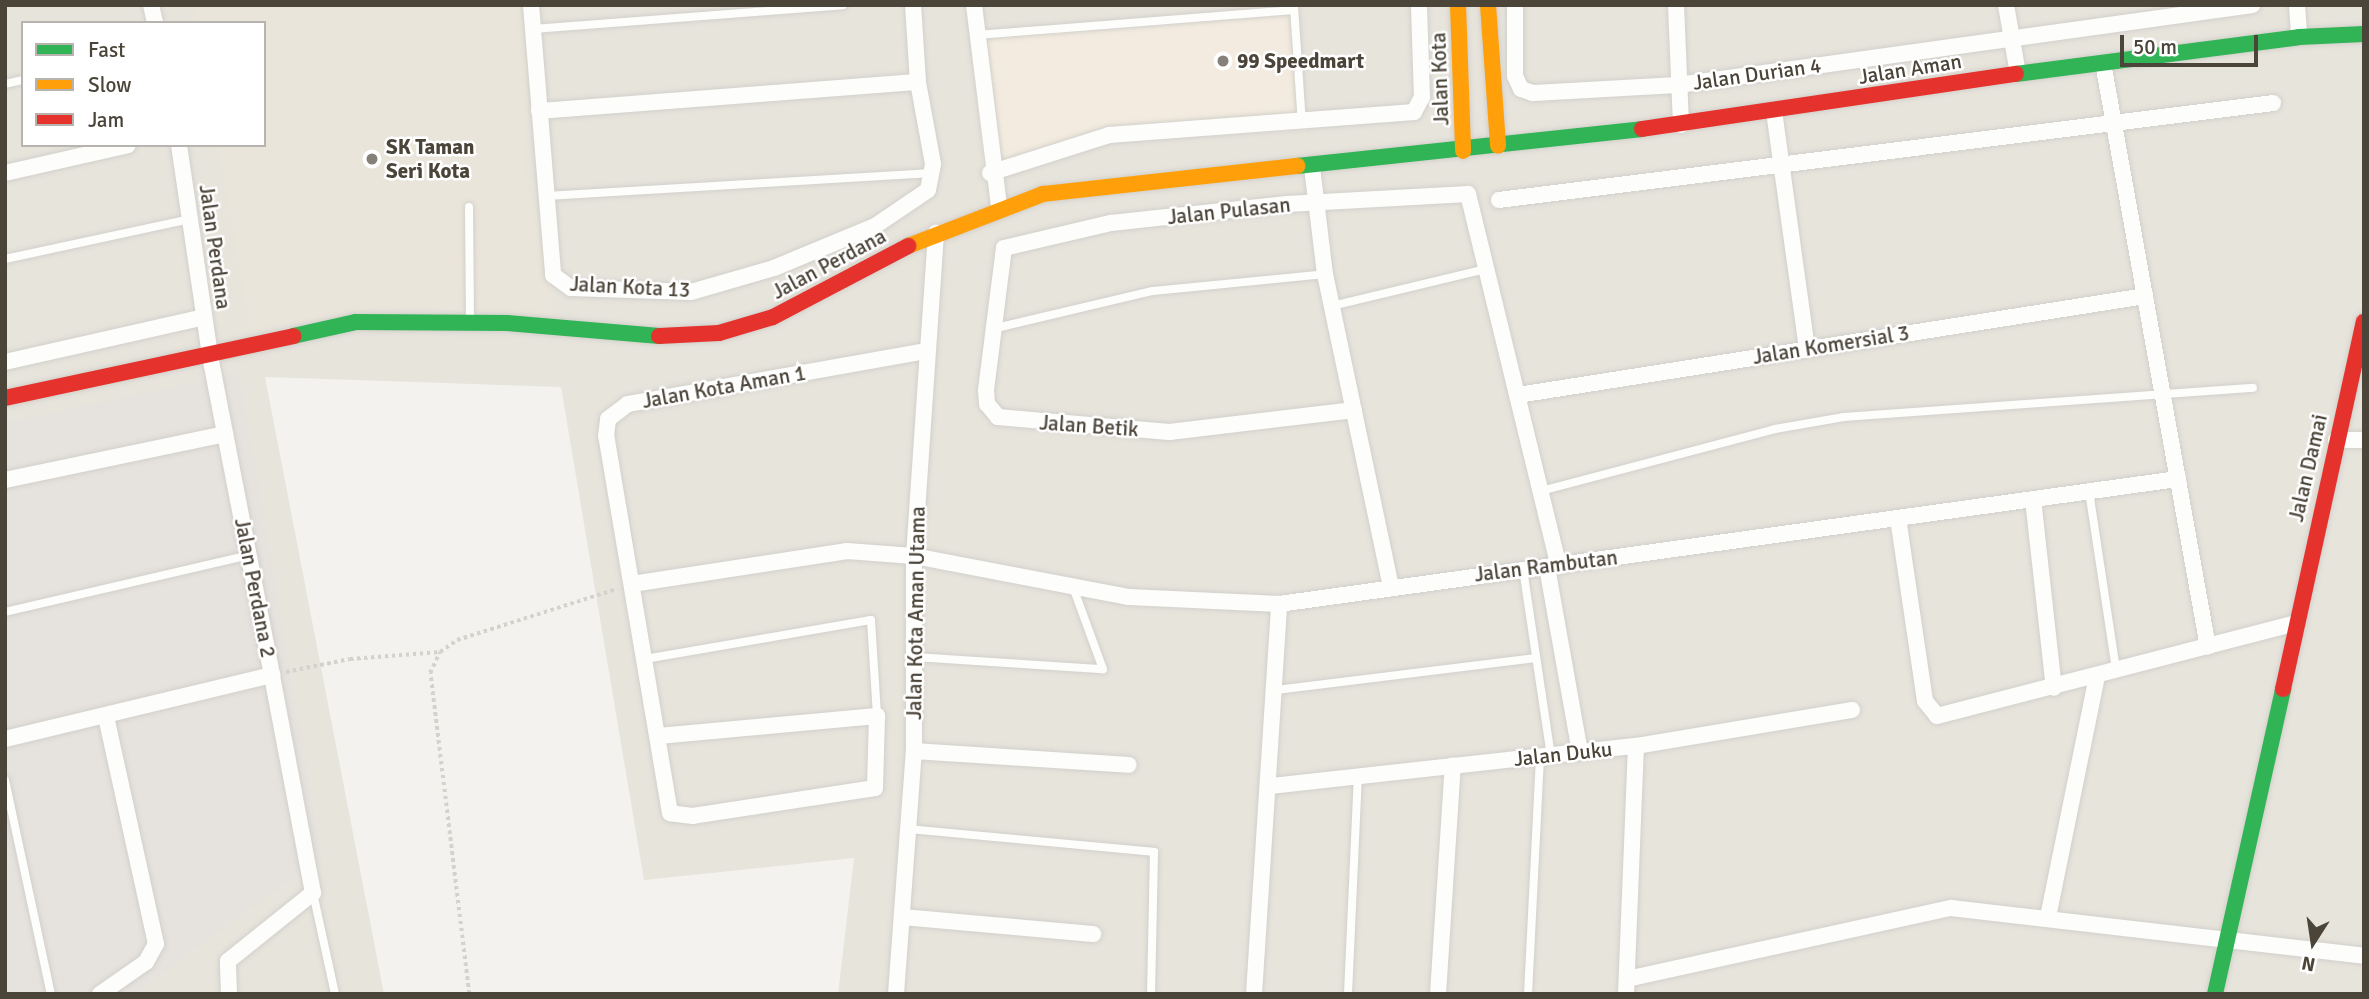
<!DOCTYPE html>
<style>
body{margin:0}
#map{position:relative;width:2369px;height:999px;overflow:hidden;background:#f4f2ee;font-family:Signika,sans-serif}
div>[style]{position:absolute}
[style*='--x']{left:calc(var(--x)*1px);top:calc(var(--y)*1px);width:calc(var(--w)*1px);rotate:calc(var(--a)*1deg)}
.residential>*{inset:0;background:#e7e4dc}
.commercial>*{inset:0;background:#f3ebdf}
.industrial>*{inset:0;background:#e6e2de}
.education>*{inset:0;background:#eae5da}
.path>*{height:3.5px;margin-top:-1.75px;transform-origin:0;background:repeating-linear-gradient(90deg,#d3d2cc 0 3.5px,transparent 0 7px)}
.roads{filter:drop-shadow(0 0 2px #d2d0cb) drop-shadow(0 0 2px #d2d0cb)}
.lane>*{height:8px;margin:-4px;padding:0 4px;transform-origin:4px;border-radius:4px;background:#fdfdfc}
.street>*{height:16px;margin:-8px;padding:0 8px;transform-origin:8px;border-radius:8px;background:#fdfdfc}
.fast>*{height:16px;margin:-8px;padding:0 8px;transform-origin:8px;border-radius:8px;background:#30b455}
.slow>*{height:16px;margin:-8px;padding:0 8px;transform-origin:8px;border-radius:8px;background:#ff9f0a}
.jam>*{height:16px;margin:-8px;padding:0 8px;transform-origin:8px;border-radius:8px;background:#e5322d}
.dots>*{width:19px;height:19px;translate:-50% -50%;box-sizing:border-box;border:4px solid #fff;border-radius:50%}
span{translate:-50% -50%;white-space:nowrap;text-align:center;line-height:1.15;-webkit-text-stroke:5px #fff;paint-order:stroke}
.poi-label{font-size:21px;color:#4b4439;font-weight:700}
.left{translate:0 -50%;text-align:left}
.street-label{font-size:21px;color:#4b4439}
.frame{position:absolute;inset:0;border:7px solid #4b4439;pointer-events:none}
.legend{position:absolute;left:21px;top:21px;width:245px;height:126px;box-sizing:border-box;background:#fff;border:2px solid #b7b4b0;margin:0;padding:9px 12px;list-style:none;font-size:21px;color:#4b4439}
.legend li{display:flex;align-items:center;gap:14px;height:35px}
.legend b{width:35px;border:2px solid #b7b4b0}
.north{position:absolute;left:2278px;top:908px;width:70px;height:70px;-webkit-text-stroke:5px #fff;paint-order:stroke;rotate:192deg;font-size:19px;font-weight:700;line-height:28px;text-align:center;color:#4b4439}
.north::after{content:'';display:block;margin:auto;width:24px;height:32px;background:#4b4439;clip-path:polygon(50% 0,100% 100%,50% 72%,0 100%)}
.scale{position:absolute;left:2120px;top:35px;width:138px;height:32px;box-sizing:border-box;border:4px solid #4b4439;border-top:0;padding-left:9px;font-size:21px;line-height:24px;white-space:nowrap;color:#4b4439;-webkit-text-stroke:5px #fff;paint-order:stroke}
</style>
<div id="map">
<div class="residential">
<i style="clip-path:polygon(evenodd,5px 5px,2364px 5px,2364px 994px,838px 994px,854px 858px,644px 880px,561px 387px,265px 377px,384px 994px,5px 994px,5px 5px,23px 23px,264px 23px,264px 145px,23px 145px,23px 23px)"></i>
</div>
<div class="commercial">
<i style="clip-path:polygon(1298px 6px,1307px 130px,1109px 142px,985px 182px,970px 32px)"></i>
</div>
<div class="industrial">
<i style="clip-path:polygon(239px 373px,322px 857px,133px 994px,5px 994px,5px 423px)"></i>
</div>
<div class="education">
<i style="clip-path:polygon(194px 5px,533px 5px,524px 173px,545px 237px,554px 315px,381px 307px,251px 331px,218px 145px,264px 145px,264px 23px,197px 23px)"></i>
</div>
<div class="path">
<i style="--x:286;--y:672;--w:65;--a:-11.5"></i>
<i style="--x:350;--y:659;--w:90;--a:-4.4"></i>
<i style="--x:469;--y:994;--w:323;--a:-96.9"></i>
<i style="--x:430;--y:673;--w:23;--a:-65"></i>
<i style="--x:440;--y:652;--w:21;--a:-35"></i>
<i style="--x:457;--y:640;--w:168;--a:-17.7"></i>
</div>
<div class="roads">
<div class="lane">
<i style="--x:1294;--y:7;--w:116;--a:86.1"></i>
<i style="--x:533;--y:29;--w:311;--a:-4.4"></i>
<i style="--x:977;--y:35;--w:318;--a:-4.5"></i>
<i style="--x:5;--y:84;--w:18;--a:-13"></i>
<i style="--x:546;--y:196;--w:387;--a:-3.4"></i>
<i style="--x:469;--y:207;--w:114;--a:89.5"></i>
<i style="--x:5;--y:259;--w:189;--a:-12.2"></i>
<i style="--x:1332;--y:306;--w:158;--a:-13.5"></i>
<i style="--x:996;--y:328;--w:161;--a:-13.3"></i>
<i style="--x:1153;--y:291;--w:173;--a:-5.6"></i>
<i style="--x:1541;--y:491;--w:242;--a:-14.8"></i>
<i style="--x:1775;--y:429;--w:70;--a:-9.9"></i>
<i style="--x:1844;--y:417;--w:410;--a:-4.1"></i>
<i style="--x:2089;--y:491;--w:180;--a:81.4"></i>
<i style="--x:1523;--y:569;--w:189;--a:81.5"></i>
<i style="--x:5;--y:612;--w:251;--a:-13.1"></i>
<i style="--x:915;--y:657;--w:188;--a:3.7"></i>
<i style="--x:1103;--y:669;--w:87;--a:-110.1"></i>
<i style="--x:645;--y:659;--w:229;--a:-9.8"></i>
<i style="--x:871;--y:620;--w:96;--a:86.4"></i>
<i style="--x:1276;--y:690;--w:262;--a:-7"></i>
<i style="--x:5;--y:780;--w:219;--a:77.9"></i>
<i style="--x:908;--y:829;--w:247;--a:5.3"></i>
<i style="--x:1154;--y:852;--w:142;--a:91.2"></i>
<i style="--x:313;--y:893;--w:103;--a:77.7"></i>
<i style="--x:1348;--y:994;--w:218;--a:-87.4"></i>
<i style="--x:1528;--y:994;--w:237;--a:-87.1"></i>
</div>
<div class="street">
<i style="--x:151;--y:5;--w:18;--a:77"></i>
<i style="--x:531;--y:5;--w:271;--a:85.3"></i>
<i style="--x:553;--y:275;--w:22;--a:36"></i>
<i style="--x:571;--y:288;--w:120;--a:1.9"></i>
<i style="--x:691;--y:292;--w:86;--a:-16.1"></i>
<i style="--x:774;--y:268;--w:109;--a:-22.6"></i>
<i style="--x:875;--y:226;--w:64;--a:-34.2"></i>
<i style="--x:928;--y:190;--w:26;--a:-79"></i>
<i style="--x:933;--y:164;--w:83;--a:-100.4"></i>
<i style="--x:918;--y:82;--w:77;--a:-93.7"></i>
<i style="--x:974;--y:5;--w:204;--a:82.9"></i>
<i style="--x:1515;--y:5;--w:71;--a:90"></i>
<i style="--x:1515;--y:76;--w:14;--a:65"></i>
<i style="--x:1521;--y:89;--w:13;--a:18"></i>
<i style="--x:1533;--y:93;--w:145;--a:-3.2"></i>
<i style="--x:1678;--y:85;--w:580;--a:-7.93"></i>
<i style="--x:1676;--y:5;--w:120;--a:87.6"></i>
<i style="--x:2006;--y:5;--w:70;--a:80.1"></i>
<i style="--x:2297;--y:5;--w:32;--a:86"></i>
<i style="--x:2103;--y:63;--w:593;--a:79.81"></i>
<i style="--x:539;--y:111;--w:380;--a:-4.4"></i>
<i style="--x:1774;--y:111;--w:240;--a:82.1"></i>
<i style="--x:1312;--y:167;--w:108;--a:83.1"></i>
<i style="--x:1325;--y:274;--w:319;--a:78.1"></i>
<i style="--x:5;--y:173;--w:126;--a:-12.8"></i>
<i style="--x:990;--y:173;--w:125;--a:-17.7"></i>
<i style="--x:1109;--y:135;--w:306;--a:-4.3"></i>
<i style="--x:1414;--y:112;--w:17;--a:-62"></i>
<i style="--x:1422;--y:97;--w:92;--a:-91.9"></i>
<i style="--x:1499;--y:200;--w:780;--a:-7.14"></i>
<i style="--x:5;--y:362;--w:204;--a:-12.7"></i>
<i style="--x:1518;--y:395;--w:635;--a:-8.97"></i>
<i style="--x:1354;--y:410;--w:186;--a:173.2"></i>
<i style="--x:1169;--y:432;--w:172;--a:-175"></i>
<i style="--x:998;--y:417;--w:17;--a:-130"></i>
<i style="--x:987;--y:404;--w:14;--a:-94"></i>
<i style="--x:986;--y:390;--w:143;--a:-82.8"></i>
<i style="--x:1004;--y:248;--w:110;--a:-13.2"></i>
<i style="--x:1111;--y:223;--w:177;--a:-6.2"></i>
<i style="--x:1287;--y:204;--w:181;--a:-3.2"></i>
<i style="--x:1468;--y:194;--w:383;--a:76.3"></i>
<i style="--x:2336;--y:440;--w:28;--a:0"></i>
<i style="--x:5;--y:480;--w:225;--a:-11.8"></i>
<i style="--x:2033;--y:499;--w:190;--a:83.7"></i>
<i style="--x:1898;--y:518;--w:185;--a:81.6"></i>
<i style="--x:1925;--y:701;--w:19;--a:51"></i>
<i style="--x:1937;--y:716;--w:368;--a:-14.5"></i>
<i style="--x:1547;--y:567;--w:188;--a:79.9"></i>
<i style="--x:632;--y:584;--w:218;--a:-8.7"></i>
<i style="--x:847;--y:551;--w:67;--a:4.3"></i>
<i style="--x:914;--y:556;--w:219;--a:10.8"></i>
<i style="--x:1129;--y:597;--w:150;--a:2.7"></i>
<i style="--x:1279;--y:604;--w:908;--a:-7.92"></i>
<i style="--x:658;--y:736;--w:220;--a:-5.2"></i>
<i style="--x:877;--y:716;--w:72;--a:91.6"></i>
<i style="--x:875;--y:788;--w:184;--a:171.3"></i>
<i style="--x:693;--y:816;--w:23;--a:-173"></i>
<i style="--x:670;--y:813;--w:382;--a:-99.6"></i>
<i style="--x:606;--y:436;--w:17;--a:-83"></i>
<i style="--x:608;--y:419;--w:25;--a:-37"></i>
<i style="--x:628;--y:404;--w:304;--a:-10.1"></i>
<i style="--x:5;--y:739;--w:275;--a:-13.5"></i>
<i style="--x:272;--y:675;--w:326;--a:-101"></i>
<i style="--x:210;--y:355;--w:212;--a:-98.4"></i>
<i style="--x:914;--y:751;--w:215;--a:3.7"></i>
<i style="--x:1271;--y:786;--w:367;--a:-6.3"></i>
<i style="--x:1636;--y:746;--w:219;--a:-9.5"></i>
<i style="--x:902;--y:917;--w:192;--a:5.1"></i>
<i style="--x:2048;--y:917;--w:246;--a:-78.5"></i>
<i style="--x:1627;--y:979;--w:332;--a:-12.4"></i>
<i style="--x:1951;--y:908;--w:416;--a:6.6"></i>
<i style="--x:100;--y:994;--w:56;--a:-34.8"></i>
<i style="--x:146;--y:962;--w:21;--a:-61"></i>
<i style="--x:156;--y:944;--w:233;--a:-102.4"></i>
<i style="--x:229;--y:994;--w:33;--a:-92"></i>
<i style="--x:228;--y:961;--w:109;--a:-38.7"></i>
<i style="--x:313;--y:893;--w:222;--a:-100.7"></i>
<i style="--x:896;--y:994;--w:244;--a:-85.8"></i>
<i style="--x:914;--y:751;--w:195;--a:-90"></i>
<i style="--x:914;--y:556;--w:324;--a:-86.1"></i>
<i style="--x:1254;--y:994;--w:391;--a:-86.3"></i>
<i style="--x:1438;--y:994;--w:229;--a:-86.3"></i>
<i style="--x:1626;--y:994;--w:248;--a:-87.7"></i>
</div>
<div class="fast">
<i style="--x:2016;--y:74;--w:285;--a:-7.4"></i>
<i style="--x:2299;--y:37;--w:65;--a:-2.6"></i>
<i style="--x:1297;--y:166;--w:347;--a:-6.1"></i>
<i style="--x:293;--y:336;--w:65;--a:-12.5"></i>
<i style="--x:356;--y:322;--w:151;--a:0.4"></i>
<i style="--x:507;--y:323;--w:153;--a:4.9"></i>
<i style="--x:2215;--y:994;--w:312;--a:-77.4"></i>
</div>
<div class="slow">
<i style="--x:1458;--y:5;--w:146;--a:88"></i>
<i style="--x:1488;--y:5;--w:141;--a:85.9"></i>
<i style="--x:908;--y:246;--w:145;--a:-21.1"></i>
<i style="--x:1043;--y:194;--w:256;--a:-6.3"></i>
</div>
<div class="jam">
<i style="--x:1642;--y:129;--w:378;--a:-8.4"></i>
<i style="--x:659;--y:336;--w:60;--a:-2.9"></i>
<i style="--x:719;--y:333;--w:56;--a:-16.5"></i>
<i style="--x:773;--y:317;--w:153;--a:-27.7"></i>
<i style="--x:5;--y:398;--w:295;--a:-12.1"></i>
<i style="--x:2283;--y:689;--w:376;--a:-77.6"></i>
</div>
</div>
<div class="dots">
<i style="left:1223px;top:61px;background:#868178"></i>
<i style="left:372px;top:159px;background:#868178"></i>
</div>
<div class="poi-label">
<span class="left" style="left:1237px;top:61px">99 Speedmart</span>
<span class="left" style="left:386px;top:159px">SK Taman<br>Seri Kota</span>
</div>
<div class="street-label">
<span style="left:1910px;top:69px;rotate:-9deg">Jalan Aman</span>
<span style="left:1757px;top:74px;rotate:-8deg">Jalan Durian 4</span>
<span style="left:1440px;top:79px;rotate:-92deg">Jalan Kota</span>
<span style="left:1229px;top:211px;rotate:-6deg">Jalan Pulasan</span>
<span style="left:215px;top:247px;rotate:82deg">Jalan Perdana</span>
<span style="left:829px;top:264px;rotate:-28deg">Jalan Perdana</span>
<span style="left:630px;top:287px;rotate:3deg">Jalan Kota 13</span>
<span style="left:1831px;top:345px;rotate:-9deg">Jalan Komersial 3</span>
<span style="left:724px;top:387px;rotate:-10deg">Jalan Kota Aman 1</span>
<span style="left:1089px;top:426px;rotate:4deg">Jalan Betik</span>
<span style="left:2308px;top:468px;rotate:-77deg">Jalan Damai</span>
<span style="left:1546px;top:566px;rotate:-7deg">Jalan Rambutan</span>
<span style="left:255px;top:588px;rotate:79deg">Jalan Perdana 2</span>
<span style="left:916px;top:613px;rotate:-89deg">Jalan Kota Aman Utama</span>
<span style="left:1563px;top:754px;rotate:-6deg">Jalan Duku</span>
</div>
<div class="frame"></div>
<ul class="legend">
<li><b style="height:9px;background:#30b455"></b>Fast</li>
<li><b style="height:9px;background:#ff9f0a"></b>Slow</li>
<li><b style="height:9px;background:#e5322d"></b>Jam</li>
</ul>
<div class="north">N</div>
<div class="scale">50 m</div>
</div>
